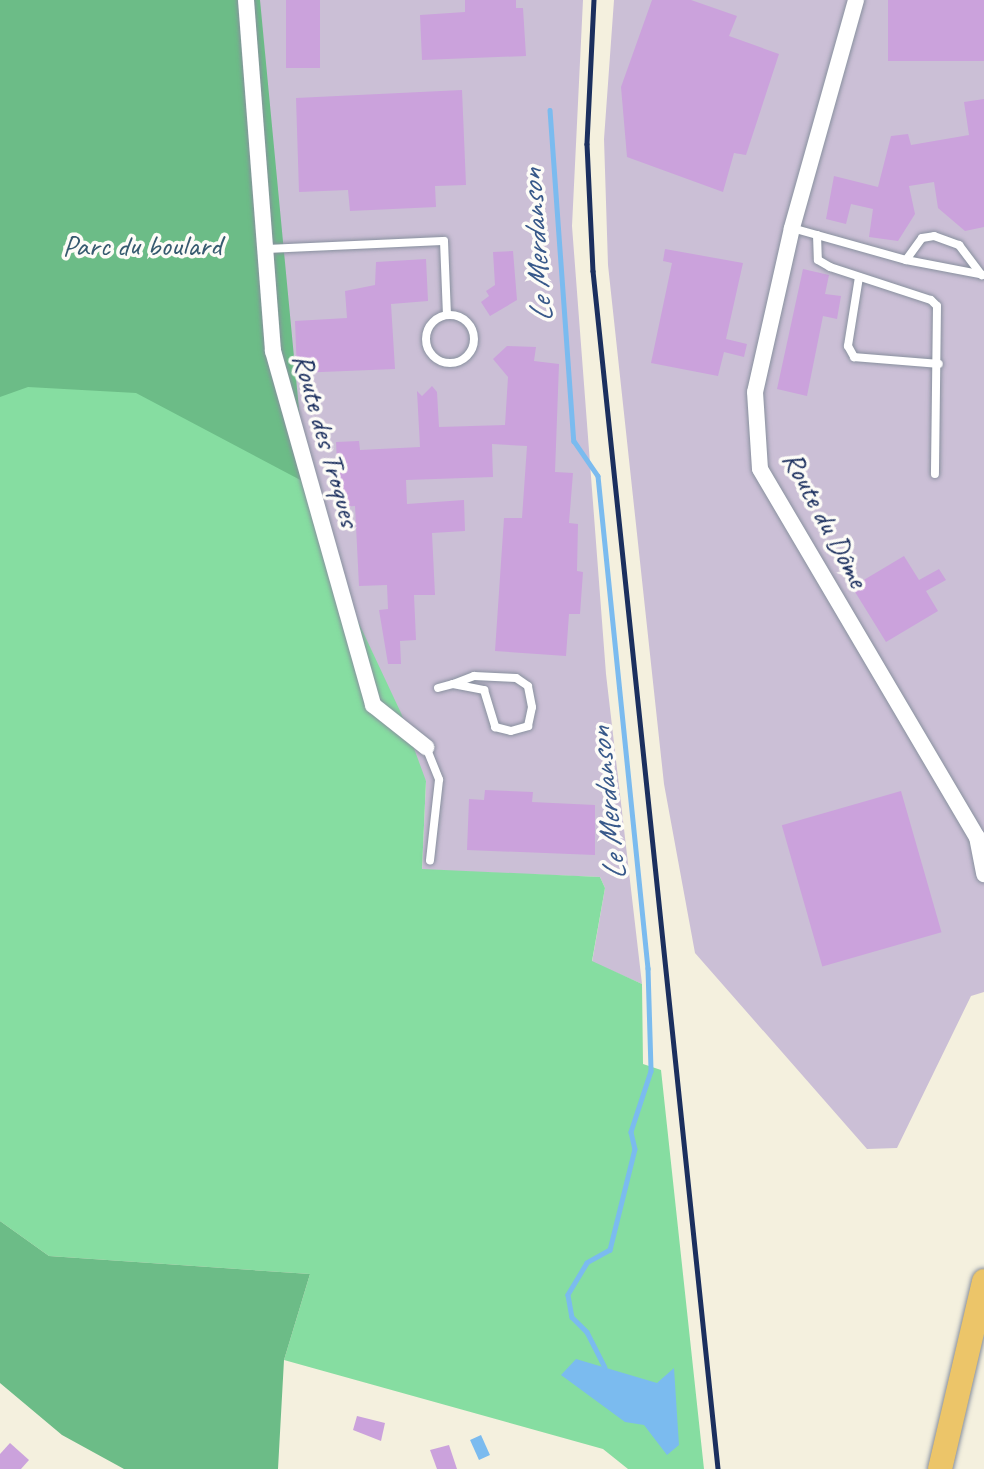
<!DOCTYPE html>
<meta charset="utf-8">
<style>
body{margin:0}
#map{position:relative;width:984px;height:1469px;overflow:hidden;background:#f4f0de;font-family:Caveat,sans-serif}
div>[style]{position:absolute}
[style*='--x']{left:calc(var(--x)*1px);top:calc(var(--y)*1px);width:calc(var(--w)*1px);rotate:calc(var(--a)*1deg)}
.industrial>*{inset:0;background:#cbbfd6}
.green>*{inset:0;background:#86dda1}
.forest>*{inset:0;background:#6cbc87}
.water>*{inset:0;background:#7bbbef;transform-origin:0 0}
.stream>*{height:4.5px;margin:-2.25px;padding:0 2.25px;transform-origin:2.25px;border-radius:2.25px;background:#7bbbef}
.building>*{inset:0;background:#cba2dc;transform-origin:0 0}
.roads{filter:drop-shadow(0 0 2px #88909e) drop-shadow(0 0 2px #88909e)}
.lane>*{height:8px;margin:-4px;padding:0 4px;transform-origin:4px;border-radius:4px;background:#fff}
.lane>.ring{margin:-4px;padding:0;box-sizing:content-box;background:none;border:8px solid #fff;border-radius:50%}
.street>*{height:16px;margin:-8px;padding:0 8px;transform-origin:8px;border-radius:8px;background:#fff}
.primary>*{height:24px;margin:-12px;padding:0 12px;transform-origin:12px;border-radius:12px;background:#ecc569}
.rail>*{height:4.5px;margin:-2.25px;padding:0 2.25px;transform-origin:2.25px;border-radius:2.25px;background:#1b2f5e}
span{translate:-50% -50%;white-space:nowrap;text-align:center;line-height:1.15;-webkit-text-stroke:7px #fdfcf7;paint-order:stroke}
.park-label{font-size:30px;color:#365a6f}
.street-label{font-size:30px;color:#1b2f5e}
.water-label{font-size:32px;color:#38598a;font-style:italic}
</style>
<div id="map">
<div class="industrial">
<i style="clip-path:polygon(257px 0,583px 0,572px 226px,606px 674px,642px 984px,592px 962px,605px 888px,600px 877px,422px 870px,426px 781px,366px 722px,309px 480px,294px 382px)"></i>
<i style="clip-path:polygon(614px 0,984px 0,984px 992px,971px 996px,897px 1148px,867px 1149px,695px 953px,664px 784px,608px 265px,604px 139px)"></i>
</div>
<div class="green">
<i style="clip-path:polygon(0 0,273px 351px,318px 536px,401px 713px,426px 781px,422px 869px,600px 877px,605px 888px,592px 961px,642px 984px,643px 1064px,661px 1070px,704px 1469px,628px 1469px,603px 1449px,284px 1360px,310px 1274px,49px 1256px,0 1221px)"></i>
</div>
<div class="forest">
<i style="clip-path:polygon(0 0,260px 0,306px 483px,136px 393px,28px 387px,0 397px)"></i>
<i style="clip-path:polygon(0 1221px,49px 1256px,310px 1274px,284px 1360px,278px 1469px,124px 1469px,62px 1435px,0 1383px)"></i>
</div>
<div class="water">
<i style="clip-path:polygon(576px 1359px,657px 1383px,674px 1368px,679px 1445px,667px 1455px,644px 1425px,625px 1422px,561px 1375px)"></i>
<i style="left:481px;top:1435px;width:22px;height:12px;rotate:66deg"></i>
</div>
<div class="stream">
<i style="--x:550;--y:110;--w:332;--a:85.9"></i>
<i style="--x:574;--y:441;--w:42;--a:55.6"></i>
<i style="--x:598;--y:476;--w:495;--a:84.2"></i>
<i style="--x:648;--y:968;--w:103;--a:88.3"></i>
<i style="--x:651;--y:1071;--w:64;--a:108.2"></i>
<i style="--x:631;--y:1132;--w:17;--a:77"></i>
<i style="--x:635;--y:1149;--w:104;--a:103.9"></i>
<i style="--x:610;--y:1250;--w:26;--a:151"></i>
<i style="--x:587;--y:1263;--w:37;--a:121"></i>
<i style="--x:568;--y:1295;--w:22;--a:80"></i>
<i style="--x:572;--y:1317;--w:21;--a:45"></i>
<i style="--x:587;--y:1332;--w:39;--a:63"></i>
</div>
<div class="building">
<i style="left:286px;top:0;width:34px;height:68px"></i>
<i style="clip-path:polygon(465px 0,516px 0,516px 8px,523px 8px,526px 56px,422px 60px,420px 15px,465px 12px)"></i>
<i style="clip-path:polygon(652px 0,691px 0,737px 16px,729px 36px,779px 54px,746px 155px,734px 153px,723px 192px,627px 157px,621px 87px)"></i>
<i style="left:888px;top:0;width:96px;height:61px"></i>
<i style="clip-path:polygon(462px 90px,466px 185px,435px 186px,436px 207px,350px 211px,348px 190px,299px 192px,296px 98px)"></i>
<i style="clip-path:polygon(984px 99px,984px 227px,965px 231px,938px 208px,934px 182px,909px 186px,915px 214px,898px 241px,869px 237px,873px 209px,851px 204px,846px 224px,826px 219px,834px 176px,878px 187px,891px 136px,908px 134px,911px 145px,969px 135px,964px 102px)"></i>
<i style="clip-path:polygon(665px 249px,743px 263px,726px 339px,747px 344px,744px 357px,724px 352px,718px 376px,651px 363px,672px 263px,663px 261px)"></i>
<i style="clip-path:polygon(513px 251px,517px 300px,490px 316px,481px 302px,489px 296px,486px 291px,495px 285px,493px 252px)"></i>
<i style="clip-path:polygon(426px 259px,428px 301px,391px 304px,395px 369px,297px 373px,295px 321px,347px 318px,345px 291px,375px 285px,376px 262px)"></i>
<i style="clip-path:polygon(803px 269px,829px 275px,825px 294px,841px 296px,837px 319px,823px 316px,807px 396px,777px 389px)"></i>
<i style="clip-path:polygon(507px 346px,536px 347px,534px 361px,559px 364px,555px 472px,573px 473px,569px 523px,578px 524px,577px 571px,583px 572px,580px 614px,569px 614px,566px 656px,495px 651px,504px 518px,522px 518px,527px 446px,492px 444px,493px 477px,406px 480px,407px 504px,464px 500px,465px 531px,432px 533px,435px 595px,414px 595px,416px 640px,400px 641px,401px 664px,388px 664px,379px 610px,388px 609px,387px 585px,359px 586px,355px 506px,339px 507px,336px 442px,359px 441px,360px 450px,420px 447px,417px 391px,422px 396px,432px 386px,437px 392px,439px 427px,505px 425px,508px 377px,493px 359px)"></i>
<i style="clip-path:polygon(904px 556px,919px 580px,939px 569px,946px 580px,926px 591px,938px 611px,886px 642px,852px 587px)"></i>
<i style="clip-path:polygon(485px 790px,533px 792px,532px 802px,595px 805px,595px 855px,467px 850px,469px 799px,484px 800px)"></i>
<i style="left:901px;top:791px;width:147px;height:124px;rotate:74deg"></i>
<i style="clip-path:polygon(357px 1416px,385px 1423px,381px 1441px,353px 1430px)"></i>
<i style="clip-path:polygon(10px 1443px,29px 1460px,21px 1469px,0 1469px,0 1454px)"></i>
<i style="clip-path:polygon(449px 1445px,457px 1469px,437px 1469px,430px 1450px)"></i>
</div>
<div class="roads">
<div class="lane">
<i style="--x:792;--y:228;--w:118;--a:15.7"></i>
<i style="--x:906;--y:260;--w:79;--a:10.9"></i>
<i style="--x:817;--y:235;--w:25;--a:88"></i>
<i style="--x:818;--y:260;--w:14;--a:30"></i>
<i style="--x:830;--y:267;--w:106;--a:18.1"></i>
<i style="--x:931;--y:300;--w:8;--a:45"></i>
<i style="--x:937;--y:306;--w:168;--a:90.7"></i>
<i style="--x:265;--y:249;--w:179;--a:-2.6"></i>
<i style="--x:444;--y:241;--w:74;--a:87.7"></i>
<i style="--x:906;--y:260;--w:27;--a:-54"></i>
<i style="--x:922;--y:238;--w:12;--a:-9"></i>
<i style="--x:934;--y:236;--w:27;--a:20"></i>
<i style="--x:959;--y:245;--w:38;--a:53"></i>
<i style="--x:859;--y:277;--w:70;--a:99.1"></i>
<i style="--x:848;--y:346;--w:13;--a:61"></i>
<i style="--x:854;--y:357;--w:85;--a:4.7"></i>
<i class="ring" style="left:426px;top:315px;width:40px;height:40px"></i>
<i style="--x:438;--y:688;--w:16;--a:-15"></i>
<i style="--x:453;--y:684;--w:32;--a:11"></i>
<i style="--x:484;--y:690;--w:39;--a:73"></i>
<i style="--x:495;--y:727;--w:16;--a:14"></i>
<i style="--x:511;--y:731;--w:18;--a:-16"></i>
<i style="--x:528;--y:726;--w:19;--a:-78"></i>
<i style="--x:532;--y:707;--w:21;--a:-101"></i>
<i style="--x:528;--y:686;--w:14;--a:-146"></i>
<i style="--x:516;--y:678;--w:42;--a:-177.3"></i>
<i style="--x:474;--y:676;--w:22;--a:159"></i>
<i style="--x:426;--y:747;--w:35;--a:68"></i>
<i style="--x:439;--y:780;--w:81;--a:96.4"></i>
</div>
<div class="street">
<i style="--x:246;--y:0;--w:352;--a:85.6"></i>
<i style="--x:273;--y:351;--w:368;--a:74.2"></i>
<i style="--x:373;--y:705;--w:68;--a:38.4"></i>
<i style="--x:856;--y:0;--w:237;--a:105.7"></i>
<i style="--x:792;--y:228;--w:168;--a:102.7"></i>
<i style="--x:755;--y:392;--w:77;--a:86.3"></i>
<i style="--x:760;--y:469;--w:427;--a:59.5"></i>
<i style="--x:977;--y:837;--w:38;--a:79"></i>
</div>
<div class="primary">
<i style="--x:940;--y:1469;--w:193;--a:-76.8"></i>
</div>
</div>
<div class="rail">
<i style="--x:594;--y:0;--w:144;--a:92.8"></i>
<i style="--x:587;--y:144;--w:127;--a:87.3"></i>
<i style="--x:593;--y:271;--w:1205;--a:84.04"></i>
</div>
<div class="park-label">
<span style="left:142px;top:245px">Parc du boulard</span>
</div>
<div class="street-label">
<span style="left:327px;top:440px;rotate:74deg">Route des Troques</span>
<span style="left:826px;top:519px;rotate:62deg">Route du Dôme</span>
</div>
<div class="water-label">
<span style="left:537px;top:246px;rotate:-94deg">Le Merdanson</span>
<span style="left:608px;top:804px;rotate:-96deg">Le Merdanson</span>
</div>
</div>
